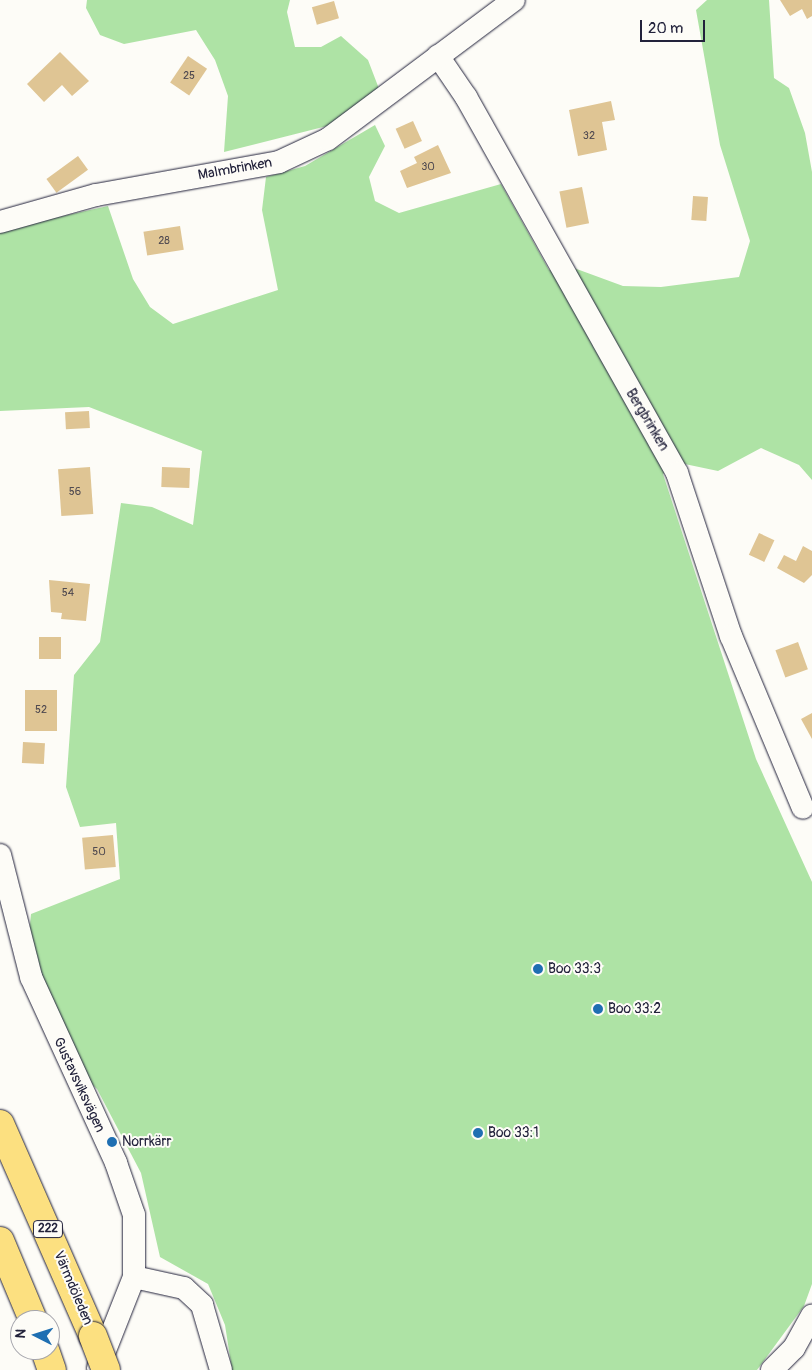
<!DOCTYPE html>
<meta charset="utf-8">
<style>
body{margin:0}
#map{position:relative;width:812px;height:1370px;overflow:hidden;background:#fdfcf7;font-family:Pangolin,sans-serif}
div>[style]{position:absolute}
[style*='--x']{left:calc(var(--x)*1px);top:calc(var(--y)*1px);width:calc(var(--w)*1px);rotate:calc(var(--a)*1deg)}
.green>*{inset:0;background:#aee3a5}
.building>*{inset:0;background:#dfc594;transform-origin:0 0}
.roads{filter:drop-shadow(0 0 1px #22223b) drop-shadow(0 0 1px #22223b)}
.minor>*{height:22px;margin:-11px;padding:0 11px;transform-origin:11px;border-radius:11px;background:#fdfcf7}
.highway>*{height:28px;margin:-14px;padding:0 14px;transform-origin:14px;border-radius:14px;background:#fce080}
.bridges{filter:drop-shadow(0 0 1px #22223b) drop-shadow(0 0 1px #22223b)}
.highway-bridge>*{height:28px;margin:-14px;padding:0 14px;transform-origin:14px;border-radius:14px;background:#fce080}
.dots>*{width:14px;height:14px;translate:-50% -50%;box-sizing:border-box;border:2px solid #fdfcf7;border-radius:50%}
span{translate:-50% -50%;white-space:nowrap;text-align:center;line-height:1.15;-webkit-text-stroke:4px #fdfcf7;paint-order:stroke}
.number-label{font-size:11px;color:#514b51}
.number-label span{-webkit-text-stroke-width:0}
.shield-label span{padding:1px 4px;background:#fdfcf7;border:1px solid;border-radius:4px;-webkit-text-stroke-width:0}
.shield-label{font-size:12px;color:#22223b;font-weight:700}
.street-label{font-size:14px;color:#22223b}
.poi-label{font-size:14px;color:#22223b}
.left{translate:0 -50%;text-align:left}
.north{position:absolute;left:10px;top:1310px;width:50px;height:50px;box-sizing:border-box;background:#fdfcf7;border:1px solid #a5a5ac;border-radius:50%;rotate:275deg;font-size:14px;font-weight:700;line-height:20px;text-align:center;color:#22223b}
.north::after{content:'';display:block;margin:auto;width:18px;height:22px;background:#1f6fb2;clip-path:polygon(50% 0,100% 100%,50% 72%,0 100%)}
.scale{position:absolute;left:640px;top:20px;width:65px;height:22px;box-sizing:border-box;border:2px solid #22223b;border-top:0;padding-left:6px;font-size:15px;line-height:18px;white-space:nowrap;color:#22223b;-webkit-text-stroke:4px #fdfcf7;paint-order:stroke}
</style>
<div id="map">
<div class="green">
<i style="clip-path:polygon(87px 0,290px 0,287px 12px,295px 47px,321px 47px,341px 36px,368px 60px,381px 94px,331px 125px,224px 152px,228px 96px,215px 60px,196px 30px,124px 44px,100px 35px,86px 8px)"></i>
<i style="clip-path:polygon(707px 0,769px 0,774px 78px,789px 88px,805px 133px,812px 172px,812px 480px,799px 465px,761px 448px,718px 471px,680px 463px,663px 474px,756px 759px,812px 882px,812px 1284px,804px 1306px,757px 1370px,232px 1370px,225px 1325px,208px 1284px,160px 1257px,141px 1173px,97px 1089px,83px 1076px,42px 979px,29px 935px,31px 914px,120px 879px,116px 823px,80px 827px,66px 787px,74px 675px,100px 642px,121px 503px,152px 507px,193px 525px,202px 451px,89px 407px,0 411px,0 230px,108px 206px,133px 279px,150px 307px,173px 324px,278px 290px,262px 210px,266px 177px,305px 166px,375px 125px,385px 146px,369px 177px,375px 201px,399px 213px,501px 184px,549px 270px,574px 268px,623px 286px,661px 287px,739px 277px,750px 241px,720px 145px,696px 10px)"></i>
</div>
<div class="building">
<i style="clip-path:polygon(780px 0,812px 0,812px 16px,807px 19px,802px 9px,790px 16px)"></i>
<i style="left:334px;top:1px;width:18px;height:23px;rotate:74deg"></i>
<i style="clip-path:polygon(60px 52px,89px 81px,72px 96px,62px 85px,44px 102px,27px 84px)"></i>
<i style="left:188px;top:56px;width:23px;height:32px;rotate:34deg"></i>
<i style="clip-path:polygon(611px 101px,615px 120px,602px 122px,607px 150px,578px 156px,569px 110px)"></i>
<i style="left:413px;top:121px;width:22px;height:19px;rotate:66deg"></i>
<i style="clip-path:polygon(438px 145px,451px 173px,407px 188px,400px 171px,417px 163px,414px 157px)"></i>
<i style="left:78px;top:156px;width:17px;height:39px;rotate:54deg"></i>
<i style="left:582px;top:187px;width:37px;height:23px;rotate:79deg"></i>
<i style="left:693px;top:196px;width:15px;height:24px;rotate:4deg"></i>
<i style="left:180px;top:226px;width:24px;height:37px;rotate:81deg"></i>
<i style="left:89px;top:411px;width:17px;height:24px;rotate:87deg"></i>
<i style="left:90px;top:467px;width:47px;height:32px;rotate:86deg"></i>
<i style="left:162px;top:467px;width:28px;height:20px;rotate:2deg"></i>
<i style="left:759px;top:533px;width:17px;height:24px;rotate:25deg"></i>
<i style="clip-path:polygon(803px 546px,812px 551px,812px 575px,804px 583px,777px 568px,784px 555px,796px 561px)"></i>
<i style="clip-path:polygon(49px 580px,90px 584px,86px 621px,61px 619px,62px 613px,51px 612px)"></i>
<i style="left:39px;top:637px;width:22px;height:22px"></i>
<i style="left:798px;top:642px;width:29px;height:24px;rotate:70deg"></i>
<i style="left:25px;top:690px;width:32px;height:41px"></i>
<i style="clip-path:polygon(812px 713px,812px 739px,801px 719px)"></i>
<i style="left:23px;top:742px;width:22px;height:21px;rotate:3deg"></i>
<i style="left:113px;top:835px;width:32px;height:31px;rotate:85deg"></i>
</div>
<div class="roads">
<div class="minor">
<i style="--x:438;--y:56;--w:50;--a:55.7"></i>
<i style="--x:466;--y:97;--w:431;--a:60.7"></i>
<i style="--x:677;--y:473;--w:172;--a:71.7"></i>
<i style="--x:731;--y:636;--w:186;--a:67.3"></i>
<i style="--x:0;--y:222;--w:100;--a:-15.7"></i>
<i style="--x:96;--y:195;--w:186;--a:-10.2"></i>
<i style="--x:279;--y:162;--w:54;--a:-25.1"></i>
<i style="--x:328;--y:139;--w:232;--a:-36.8"></i>
<i style="--x:0;--y:855;--w:126;--a:75.7"></i>
<i style="--x:31;--y:977;--w:205;--a:65.4"></i>
<i style="--x:116;--y:1163;--w:55;--a:70.9"></i>
<i style="--x:134;--y:1215;--w:62;--a:90"></i>
<i style="--x:134;--y:1277;--w:98;--a:111.6"></i>
<i style="--x:134;--y:1277;--w:51;--a:12.4"></i>
<i style="--x:184;--y:1288;--w:25;--a:43"></i>
<i style="--x:202;--y:1305;--w:68;--a:73.7"></i>
<i style="--x:772;--y:1370;--w:31;--a:-45"></i>
<i style="--x:794;--y:1348;--w:37;--a:-61"></i>
</div>
<div class="highway">
<i style="--x:0;--y:1124;--w:232;--a:66.3"></i>
<i style="--x:0;--y:1241;--w:86;--a:67.3"></i>
<i style="--x:45;--y:1350;--w:21;--a:71"></i>
</div>
</div>
<div class="bridges">
<div class="highway-bridge">
<i style="--x:93;--y:1336;--w:36;--a:69"></i>
</div>
</div>
<div class="dots">
<i style="left:538px;top:969px;background:#1f6fb2"></i>
<i style="left:598px;top:1009px;background:#1f6fb2"></i>
<i style="left:478px;top:1133px;background:#1f6fb2"></i>
<i style="left:112px;top:1142px;background:#1f6fb2"></i>
</div>
<div class="number-label">
<span style="left:189px;top:76px">25</span>
<span style="left:589px;top:136px">32</span>
<span style="left:428px;top:167px">30</span>
<span style="left:164px;top:241px">28</span>
<span style="left:75px;top:492px">56</span>
<span style="left:68px;top:593px">54</span>
<span style="left:41px;top:710px">52</span>
<span style="left:99px;top:852px">50</span>
</div>
<div class="shield-label">
<span style="left:48px;top:1229px">222</span>
</div>
<div class="street-label">
<span style="left:235px;top:169px;rotate:-10deg">Malmbrinken</span>
<span style="left:647px;top:420px;rotate:59deg">Bergbrinken</span>
<span style="left:79px;top:1085px;rotate:65deg">Gustavsviksvägen</span>
<span style="left:73px;top:1288px;rotate:67deg">Värmdöleden</span>
</div>
<div class="poi-label">
<span class="left" style="left:548px;top:969px">Boo 33:3</span>
<span class="left" style="left:608px;top:1009px">Boo 33:2</span>
<span class="left" style="left:488px;top:1133px">Boo 33:1</span>
<span class="left" style="left:122px;top:1142px">Norrkärr</span>
</div>
<div class="north">N</div>
<div class="scale">20 m</div>
</div>
